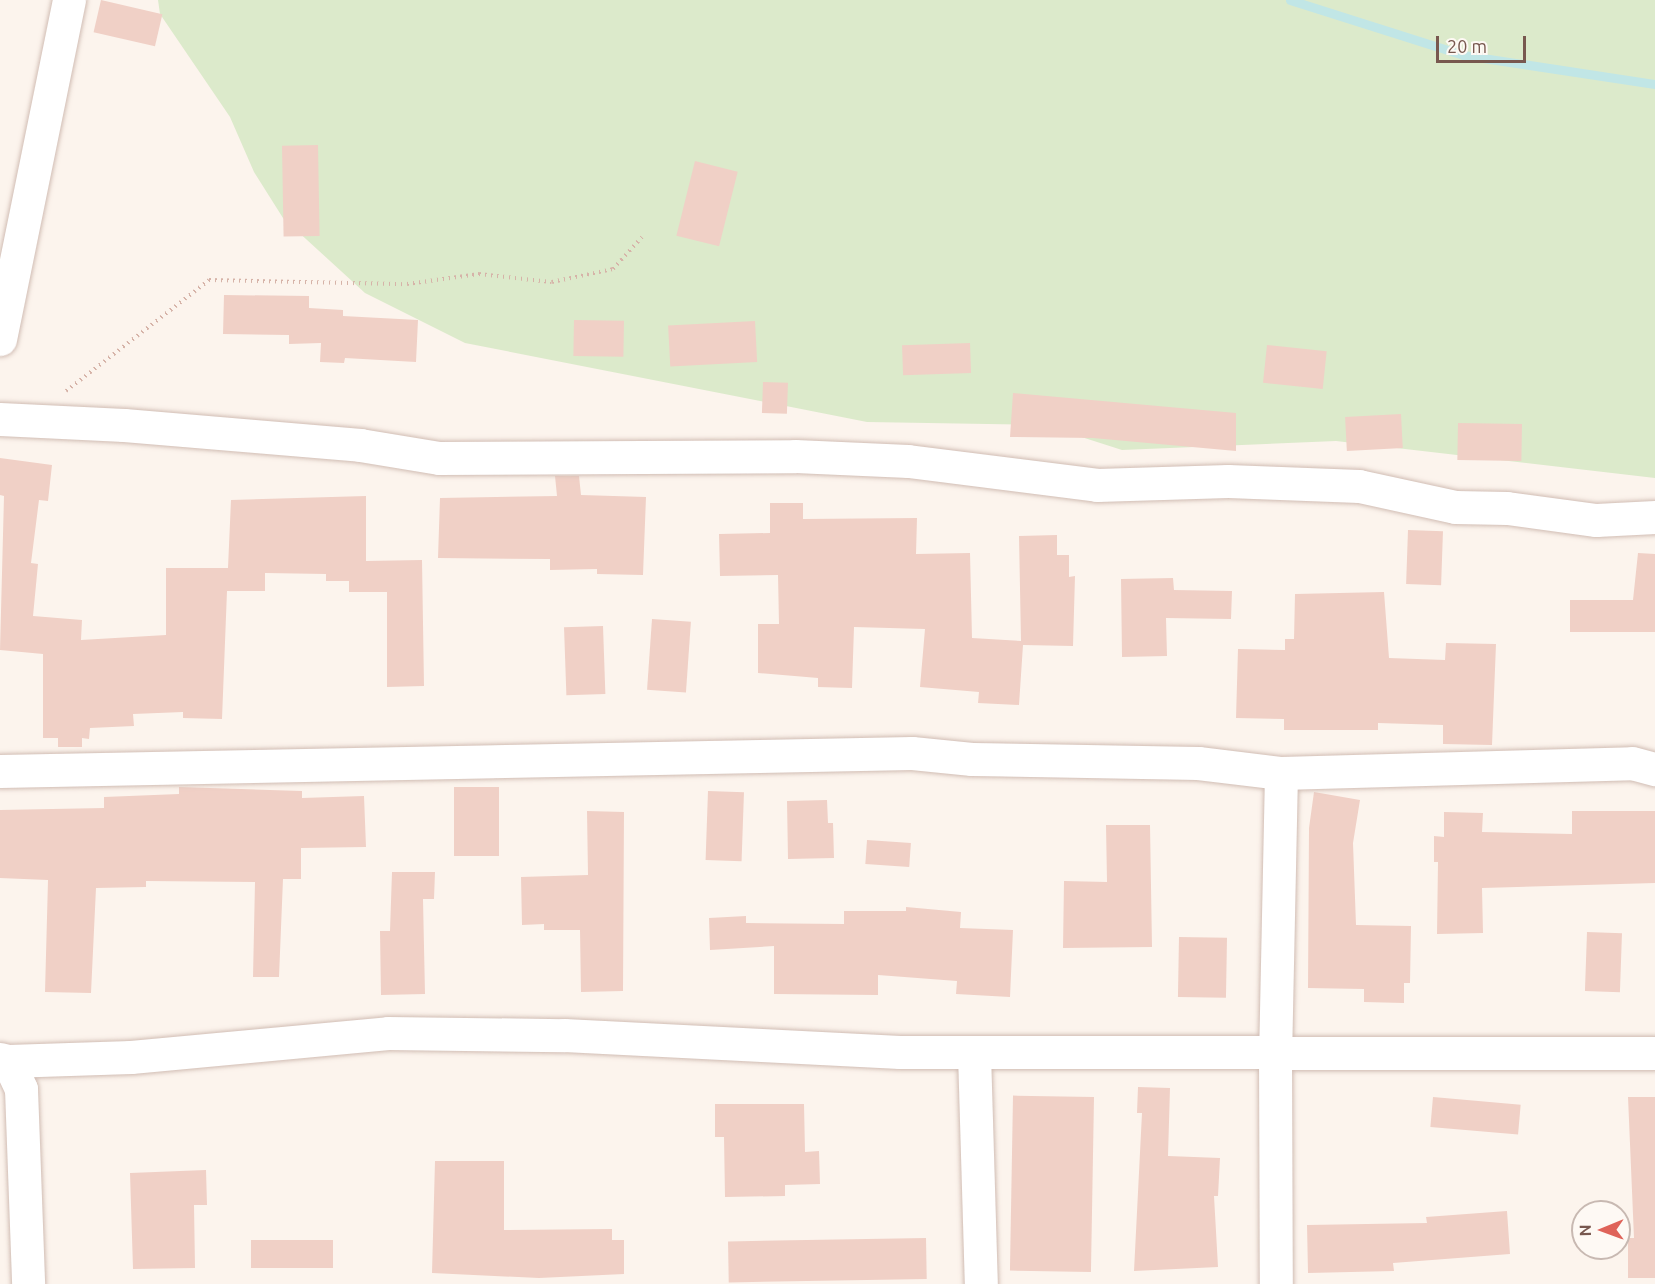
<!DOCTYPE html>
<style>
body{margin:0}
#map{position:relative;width:1655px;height:1284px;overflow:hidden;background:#fcf4ed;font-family:Ubuntu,sans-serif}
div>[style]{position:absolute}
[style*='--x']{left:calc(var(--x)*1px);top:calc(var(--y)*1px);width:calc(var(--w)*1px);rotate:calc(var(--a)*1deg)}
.green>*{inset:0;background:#dceacb}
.stream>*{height:9px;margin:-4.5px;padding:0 4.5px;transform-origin:4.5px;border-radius:4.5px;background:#c1e6e6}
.building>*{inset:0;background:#f0d0c6;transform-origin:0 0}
.path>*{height:4px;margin-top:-2px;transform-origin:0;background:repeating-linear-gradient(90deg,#d6b3a8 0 1.5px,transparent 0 6px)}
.roads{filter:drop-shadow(0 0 2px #d1bdb4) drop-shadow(0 0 2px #d1bdb4)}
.minor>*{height:33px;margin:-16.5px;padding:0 16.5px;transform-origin:16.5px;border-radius:16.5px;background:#fff}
span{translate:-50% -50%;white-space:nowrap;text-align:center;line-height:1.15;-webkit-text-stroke:4.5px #fef9f4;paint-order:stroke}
.north{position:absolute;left:1571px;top:1200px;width:60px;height:60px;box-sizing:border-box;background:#fef9f4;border:2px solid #c8b9b2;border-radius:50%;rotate:269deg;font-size:16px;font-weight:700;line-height:24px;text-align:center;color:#78584f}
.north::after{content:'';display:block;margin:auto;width:21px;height:27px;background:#df6359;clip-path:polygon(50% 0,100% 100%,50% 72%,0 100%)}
.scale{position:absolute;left:1436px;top:36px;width:90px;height:27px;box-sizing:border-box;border:3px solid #78584f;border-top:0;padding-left:8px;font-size:18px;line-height:21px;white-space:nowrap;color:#78584f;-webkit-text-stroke:4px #fef9f4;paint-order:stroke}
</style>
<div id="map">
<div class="green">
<i style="clip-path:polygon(158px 0,1655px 0,1655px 478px,1336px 441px,1122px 450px,1044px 425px,867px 422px,465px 343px,365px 293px,283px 218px,254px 172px,230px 117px,160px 14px)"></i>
</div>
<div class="stream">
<i style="--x:1290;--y:0;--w:182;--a:17.6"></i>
<i style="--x:1463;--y:55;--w:194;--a:8.6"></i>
</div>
<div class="building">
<i style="left:101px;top:0;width:63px;height:33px;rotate:13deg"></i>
<i style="left:318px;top:145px;width:91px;height:36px;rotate:89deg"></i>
<i style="left:695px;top:161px;width:44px;height:77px;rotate:14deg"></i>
<i style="clip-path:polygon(224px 295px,309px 296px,309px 308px,343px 310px,343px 316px,418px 320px,416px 362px,345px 358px,344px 363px,320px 362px,321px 343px,289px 344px,289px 335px,223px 334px)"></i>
<i style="left:574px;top:320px;width:50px;height:36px;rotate:1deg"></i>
<i style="left:755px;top:321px;width:41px;height:87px;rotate:87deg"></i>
<i style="left:970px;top:343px;width:30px;height:68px;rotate:88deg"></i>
<i style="left:1267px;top:345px;width:60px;height:38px;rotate:6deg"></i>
<i style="left:763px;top:382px;width:25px;height:31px;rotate:2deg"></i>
<i style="clip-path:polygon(1013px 393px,1236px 413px,1236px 451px,1093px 438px,1010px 437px)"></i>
<i style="left:1401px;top:414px;width:34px;height:56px;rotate:87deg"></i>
<i style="left:1458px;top:423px;width:64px;height:37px;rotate:1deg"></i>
<i style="clip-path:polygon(0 458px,52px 465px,48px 501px,39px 500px,31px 563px,38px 564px,33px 616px,82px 620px,81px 640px,166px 635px,166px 568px,228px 568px,231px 500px,366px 496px,366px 561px,422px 560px,424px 686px,387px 687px,387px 592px,349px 592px,349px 581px,326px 581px,326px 574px,265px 573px,265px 591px,227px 591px,222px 719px,183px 718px,183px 712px,133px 714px,134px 726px,90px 728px,89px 739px,82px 738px,82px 747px,58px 747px,58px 738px,43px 738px,43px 654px,0 650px,4px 496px,0 495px)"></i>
<i style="clip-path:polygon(555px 476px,579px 476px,581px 495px,646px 497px,643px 575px,597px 574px,597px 569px,550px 570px,550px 559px,438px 558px,440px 498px,557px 496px)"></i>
<i style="clip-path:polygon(770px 503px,803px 503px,803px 519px,917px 518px,916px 554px,970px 553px,972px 638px,1021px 641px,1019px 536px,1057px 535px,1057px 555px,1069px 555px,1069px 577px,1075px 576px,1073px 646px,1023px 645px,1019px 705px,978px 703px,979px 692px,920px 687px,925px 629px,854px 627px,852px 688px,818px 687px,818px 678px,758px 673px,758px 624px,779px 624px,778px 575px,720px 576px,719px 534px,770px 533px)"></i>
<i style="left:1408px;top:530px;width:35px;height:54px;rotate:2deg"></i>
<i style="clip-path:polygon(1638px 553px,1655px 554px,1655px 632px,1570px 632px,1570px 600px,1633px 600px)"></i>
<i style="clip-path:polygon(1173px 578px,1174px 590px,1232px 591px,1231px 619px,1166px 618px,1167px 656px,1122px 657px,1121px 579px)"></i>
<i style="clip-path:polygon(1384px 592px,1389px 658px,1445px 660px,1446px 643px,1496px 644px,1492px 745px,1443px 744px,1443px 725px,1378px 723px,1378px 730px,1284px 730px,1284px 719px,1236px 718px,1238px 649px,1285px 650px,1285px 639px,1294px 639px,1295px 594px)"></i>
<i style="left:652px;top:619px;width:39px;height:71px;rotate:4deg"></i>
<i style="left:603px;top:626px;width:68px;height:39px;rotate:88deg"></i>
<i style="clip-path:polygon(179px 787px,302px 791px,302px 798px,364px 796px,366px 847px,301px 848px,301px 879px,283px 879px,279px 977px,253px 977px,255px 882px,146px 881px,146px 887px,96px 888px,91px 993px,45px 992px,48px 880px,0 878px,0 810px,104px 808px,104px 797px,179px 794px)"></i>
<i style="left:454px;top:787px;width:45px;height:69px"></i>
<i style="left:708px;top:791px;width:36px;height:69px;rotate:2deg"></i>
<i style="clip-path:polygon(1314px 792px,1360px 800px,1353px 843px,1356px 925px,1411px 926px,1410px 983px,1404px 983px,1404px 1003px,1364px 1002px,1364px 989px,1308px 988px,1309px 828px)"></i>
<i style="clip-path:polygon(827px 800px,828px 823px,833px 823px,834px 858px,788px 859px,787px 801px)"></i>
<i style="clip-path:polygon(587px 811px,624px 812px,623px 991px,581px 992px,580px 930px,544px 930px,544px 924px,522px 925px,521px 877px,588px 875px)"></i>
<i style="clip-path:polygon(1572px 811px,1655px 811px,1655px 883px,1482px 888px,1483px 933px,1437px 934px,1438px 862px,1434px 862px,1434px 836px,1444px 837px,1444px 812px,1483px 813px,1482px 832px,1572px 834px)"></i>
<i style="clip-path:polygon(1106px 825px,1150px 825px,1152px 947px,1063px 948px,1064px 881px,1107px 882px)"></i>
<i style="left:867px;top:840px;width:44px;height:24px;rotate:4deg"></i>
<i style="clip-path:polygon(392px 872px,435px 872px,434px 899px,423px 899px,425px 994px,381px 995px,380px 931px,390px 931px)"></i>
<i style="clip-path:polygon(906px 907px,961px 912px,960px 928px,1013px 930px,1010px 997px,956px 994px,957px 981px,878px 975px,878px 995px,774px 994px,774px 946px,710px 950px,709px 918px,746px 916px,746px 923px,844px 924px,844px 911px,906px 911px)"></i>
<i style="left:1587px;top:932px;width:35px;height:59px;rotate:2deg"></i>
<i style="left:1179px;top:937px;width:48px;height:60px;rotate:1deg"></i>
<i style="clip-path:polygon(1138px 1087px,1170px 1088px,1168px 1156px,1220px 1158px,1218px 1196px,1214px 1196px,1218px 1267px,1134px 1271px,1142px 1113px,1137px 1113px)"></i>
<i style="left:1094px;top:1097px;width:175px;height:81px;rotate:91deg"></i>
<i style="left:1433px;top:1097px;width:88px;height:30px;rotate:5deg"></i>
<i style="clip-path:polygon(1628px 1097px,1655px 1097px,1655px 1278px,1628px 1278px,1628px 1238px,1634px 1238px)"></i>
<i style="clip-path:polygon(715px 1104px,804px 1104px,805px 1152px,819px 1151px,820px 1184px,785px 1185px,785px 1196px,725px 1197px,724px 1137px,715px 1137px)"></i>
<i style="clip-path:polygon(435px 1161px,504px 1161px,504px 1230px,612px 1229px,612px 1240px,624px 1240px,624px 1274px,539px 1278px,432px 1273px)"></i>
<i style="clip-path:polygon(206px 1170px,207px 1205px,194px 1205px,195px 1268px,133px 1269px,130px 1173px)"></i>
<i style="clip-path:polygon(1507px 1211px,1510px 1254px,1393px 1263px,1394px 1271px,1308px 1273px,1307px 1225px,1427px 1223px,1426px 1217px)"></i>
<i style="left:926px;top:1238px;width:41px;height:198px;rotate:89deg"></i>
<i style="left:251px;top:1240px;width:82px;height:28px"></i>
</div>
<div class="path">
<i style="--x:66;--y:391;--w:181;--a:-37.8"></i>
<i style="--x:209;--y:280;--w:198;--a:1.2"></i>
<i style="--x:407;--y:284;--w:73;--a:-7.9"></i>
<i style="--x:479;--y:274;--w:73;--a:6.3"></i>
<i style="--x:552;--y:282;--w:62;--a:-12"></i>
<i style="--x:613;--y:269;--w:43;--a:-47.8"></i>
</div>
<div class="roads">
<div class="minor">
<i style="--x:0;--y:339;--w:346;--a:-78.5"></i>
<i style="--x:0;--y:419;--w:124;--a:2.8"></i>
<i style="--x:124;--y:425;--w:237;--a:4.8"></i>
<i style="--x:360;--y:445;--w:80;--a:9.3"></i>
<i style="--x:439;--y:458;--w:356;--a:-0.3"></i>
<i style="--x:795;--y:456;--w:113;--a:2.5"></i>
<i style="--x:908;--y:461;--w:191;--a:7.2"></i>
<i style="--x:1097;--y:485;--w:131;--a:-1.7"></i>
<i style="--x:1228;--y:481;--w:131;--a:2.2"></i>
<i style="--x:1359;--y:486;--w:98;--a:12.3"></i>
<i style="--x:1455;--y:507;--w:52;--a:1.1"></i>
<i style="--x:1507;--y:508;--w:90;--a:7.7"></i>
<i style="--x:1596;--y:520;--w:59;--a:-2.9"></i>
<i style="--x:0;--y:771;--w:912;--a:-1.13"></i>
<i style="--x:912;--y:753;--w:60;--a:5.7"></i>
<i style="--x:972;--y:759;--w:226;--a:1"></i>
<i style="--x:1198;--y:763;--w:84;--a:6.9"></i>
<i style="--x:1281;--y:773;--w:277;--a:91.2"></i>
<i style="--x:1275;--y:1050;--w:234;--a:89.8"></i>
<i style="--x:1281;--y:773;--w:351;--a:-1.6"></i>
<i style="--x:1632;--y:763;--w:24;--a:15"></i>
<i style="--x:974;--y:1053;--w:231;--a:88.3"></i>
<i style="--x:0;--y:1059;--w:8;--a:14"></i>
<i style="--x:8;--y:1061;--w:31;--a:65"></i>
<i style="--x:21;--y:1089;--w:195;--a:87.9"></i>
<i style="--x:8;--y:1061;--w:123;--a:-1.9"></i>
<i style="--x:131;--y:1057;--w:258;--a:-5.3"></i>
<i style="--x:388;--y:1033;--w:176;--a:0.7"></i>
<i style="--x:564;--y:1035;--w:336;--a:2.9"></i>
<i style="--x:900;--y:1052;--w:755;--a:0.08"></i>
</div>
</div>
<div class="north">N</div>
<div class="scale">20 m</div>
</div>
